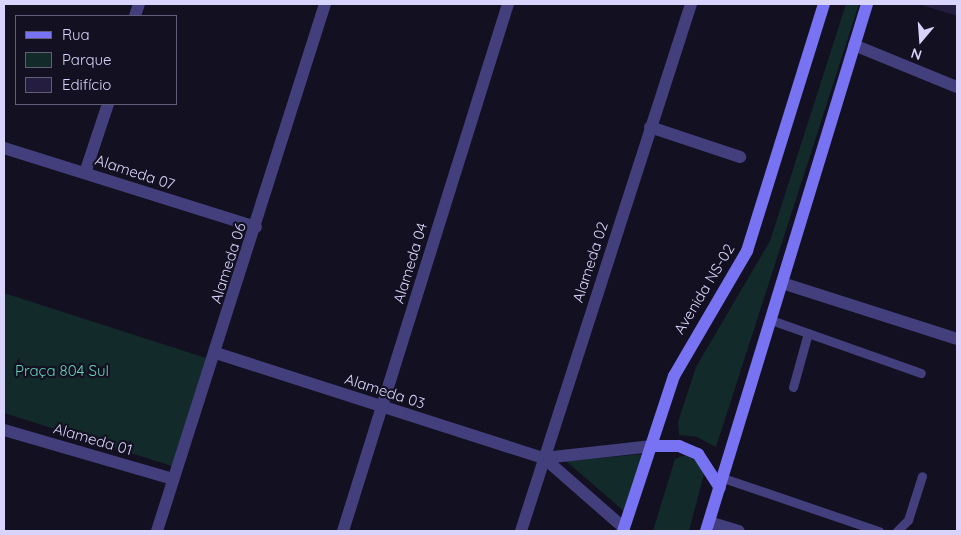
<!DOCTYPE html>
<meta charset="utf-8">
<style>
body{margin:0}
#map{position:relative;width:961px;height:535px;overflow:hidden;background:#131021;font-family:Quicksand,sans-serif}
div>[style]{position:absolute}
[style*='--x']{left:calc(var(--x)*1px);top:calc(var(--y)*1px);width:calc(var(--w)*1px);rotate:calc(var(--a)*1deg)}
.green>*{inset:0;background:#132a2a}
.building>*{inset:0;background:#251d40}
.lane>*{height:9px;margin:-4.5px;padding:0 4.5px;transform-origin:4.5px;border-radius:4.5px;background:#423f7c}
.street>*{height:12px;margin:-6px;padding:0 6px;transform-origin:6px;border-radius:6px;background:#423f7c}
.secondary>*{height:12px;margin:-6px;padding:0 6px;transform-origin:6px;border-radius:6px;background:#7773f2}
span{translate:-50% -50%;white-space:nowrap;text-align:center;line-height:1.15;-webkit-text-stroke:4.5px #131021;paint-order:stroke}
.street-label{font-size:15px;color:#d8d4fb}
.park-label{font-size:15px;color:#66d4ba}
.frame{position:absolute;inset:0;border:5px solid #d8d4fb;pointer-events:none}
.legend{position:absolute;left:15px;top:15px;width:162px;height:90px;box-sizing:border-box;background:#131021;border:1px solid #625e78;margin:0;padding:6px 9px;list-style:none;font-size:15px;color:#d8d4fb}
.legend li{display:flex;align-items:center;gap:10px;height:25px}
.legend b{width:25px;border:1px solid #625e78}
.north{position:absolute;left:896px;top:15px;width:50px;height:50px;-webkit-text-stroke:4px #131021;paint-order:stroke;rotate:198deg;font-size:14px;font-weight:700;line-height:20px;text-align:center;color:#d8d4fb}
.north::after{content:'';display:block;margin:auto;width:18px;height:22px;background:#d8d4fb;clip-path:polygon(50% 0,100% 100%,50% 72%,0 100%)}
</style>
<div id="map">
<div class="green">
<i style="clip-path:polygon(846px 4px,859px 4px,716px 447px,697px 437px,679px 435px,678px 422px,696px 367px,770px 241px)"></i>
<i style="clip-path:polygon(4px 293px,206px 358px,172px 466px,4px 413px)"></i>
<i style="clip-path:polygon(644px 454px,625px 512px,566px 461px)"></i>
<i style="clip-path:polygon(688px 454px,705px 470px,689px 531px,653px 531px,675px 459px)"></i>
</div>
<div class="building">
<i style="clip-path:polygon(919px 4px,957px 4px,957px 16px)"></i>
</div>
<div class="lane">
<i style="--x:771;--y:320;--w:159;--a:19.5"></i>
<i style="--x:793;--y:387;--w:56;--a:-74.5"></i>
<i style="--x:723;--y:478;--w:165;--a:18.8"></i>
<i style="--x:897;--y:531;--w:16;--a:-45"></i>
<i style="--x:908;--y:520;--w:46;--a:-72.3"></i>
</div>
<div class="street">
<i style="--x:135;--y:16;--w:13;--a:-72"></i>
<i style="--x:854;--y:45;--w:111;--a:22.2"></i>
<i style="--x:650;--y:127;--w:95;--a:18.4"></i>
<i style="--x:4;--y:148;--w:264;--a:17.4"></i>
<i style="--x:85;--y:173;--w:73;--a:-71.6"></i>
<i style="--x:782;--y:283;--w:184;--a:17.7"></i>
<i style="--x:216;--y:353;--w:344;--a:17.8"></i>
<i style="--x:544;--y:458;--w:109;--a:-6.3"></i>
<i style="--x:4;--y:430;--w:176;--a:16.2"></i>
<i style="--x:544;--y:458;--w:106;--a:41.2"></i>
<i style="--x:709;--y:522;--w:31;--a:17"></i>
<i style="--x:157;--y:531;--w:553;--a:-72.32"></i>
<i style="--x:343;--y:531;--w:552;--a:-72.62"></i>
<i style="--x:521;--y:531;--w:554;--a:-72.12"></i>
</div>
<div class="secondary">
<i style="--x:652;--y:446;--w:27;--a:0"></i>
<i style="--x:679;--y:446;--w:21;--a:23"></i>
<i style="--x:698;--y:454;--w:40;--a:57.1"></i>
<i style="--x:623;--y:531;--w:163;--a:-71.8"></i>
<i style="--x:674;--y:376;--w:145;--a:-59.7"></i>
<i style="--x:747;--y:251;--w:259;--a:-72.7"></i>
<i style="--x:706;--y:531;--w:551;--a:-73.01"></i>
</div>
<div class="street-label">
<span style="left:135px;top:172px;rotate:18deg">Alameda 07</span>
<span style="left:590px;top:262px;rotate:-72deg">Alameda 02</span>
<span style="left:228px;top:263px;rotate:-72deg">Alameda 06</span>
<span style="left:410px;top:263px;rotate:-73deg">Alameda 04</span>
<span style="left:704px;top:289px;rotate:-59deg">Avenida NS-02</span>
<span style="left:385px;top:391px;rotate:18deg">Alameda 03</span>
<span style="left:93px;top:439px;rotate:16deg">Alameda 01</span>
</div>
<div class="park-label">
<span style="left:62px;top:371px">Praça 804 Sul</span>
</div>
<div class="frame"></div>
<ul class="legend">
<li><b style="height:6px;background:#7773f2"></b>Rua</li>
<li><b style="height:14px;background:#132a2a"></b>Parque</li>
<li><b style="height:14px;background:#251d40"></b>Edifício</li>
</ul>
<div class="north">N</div>
</div>
